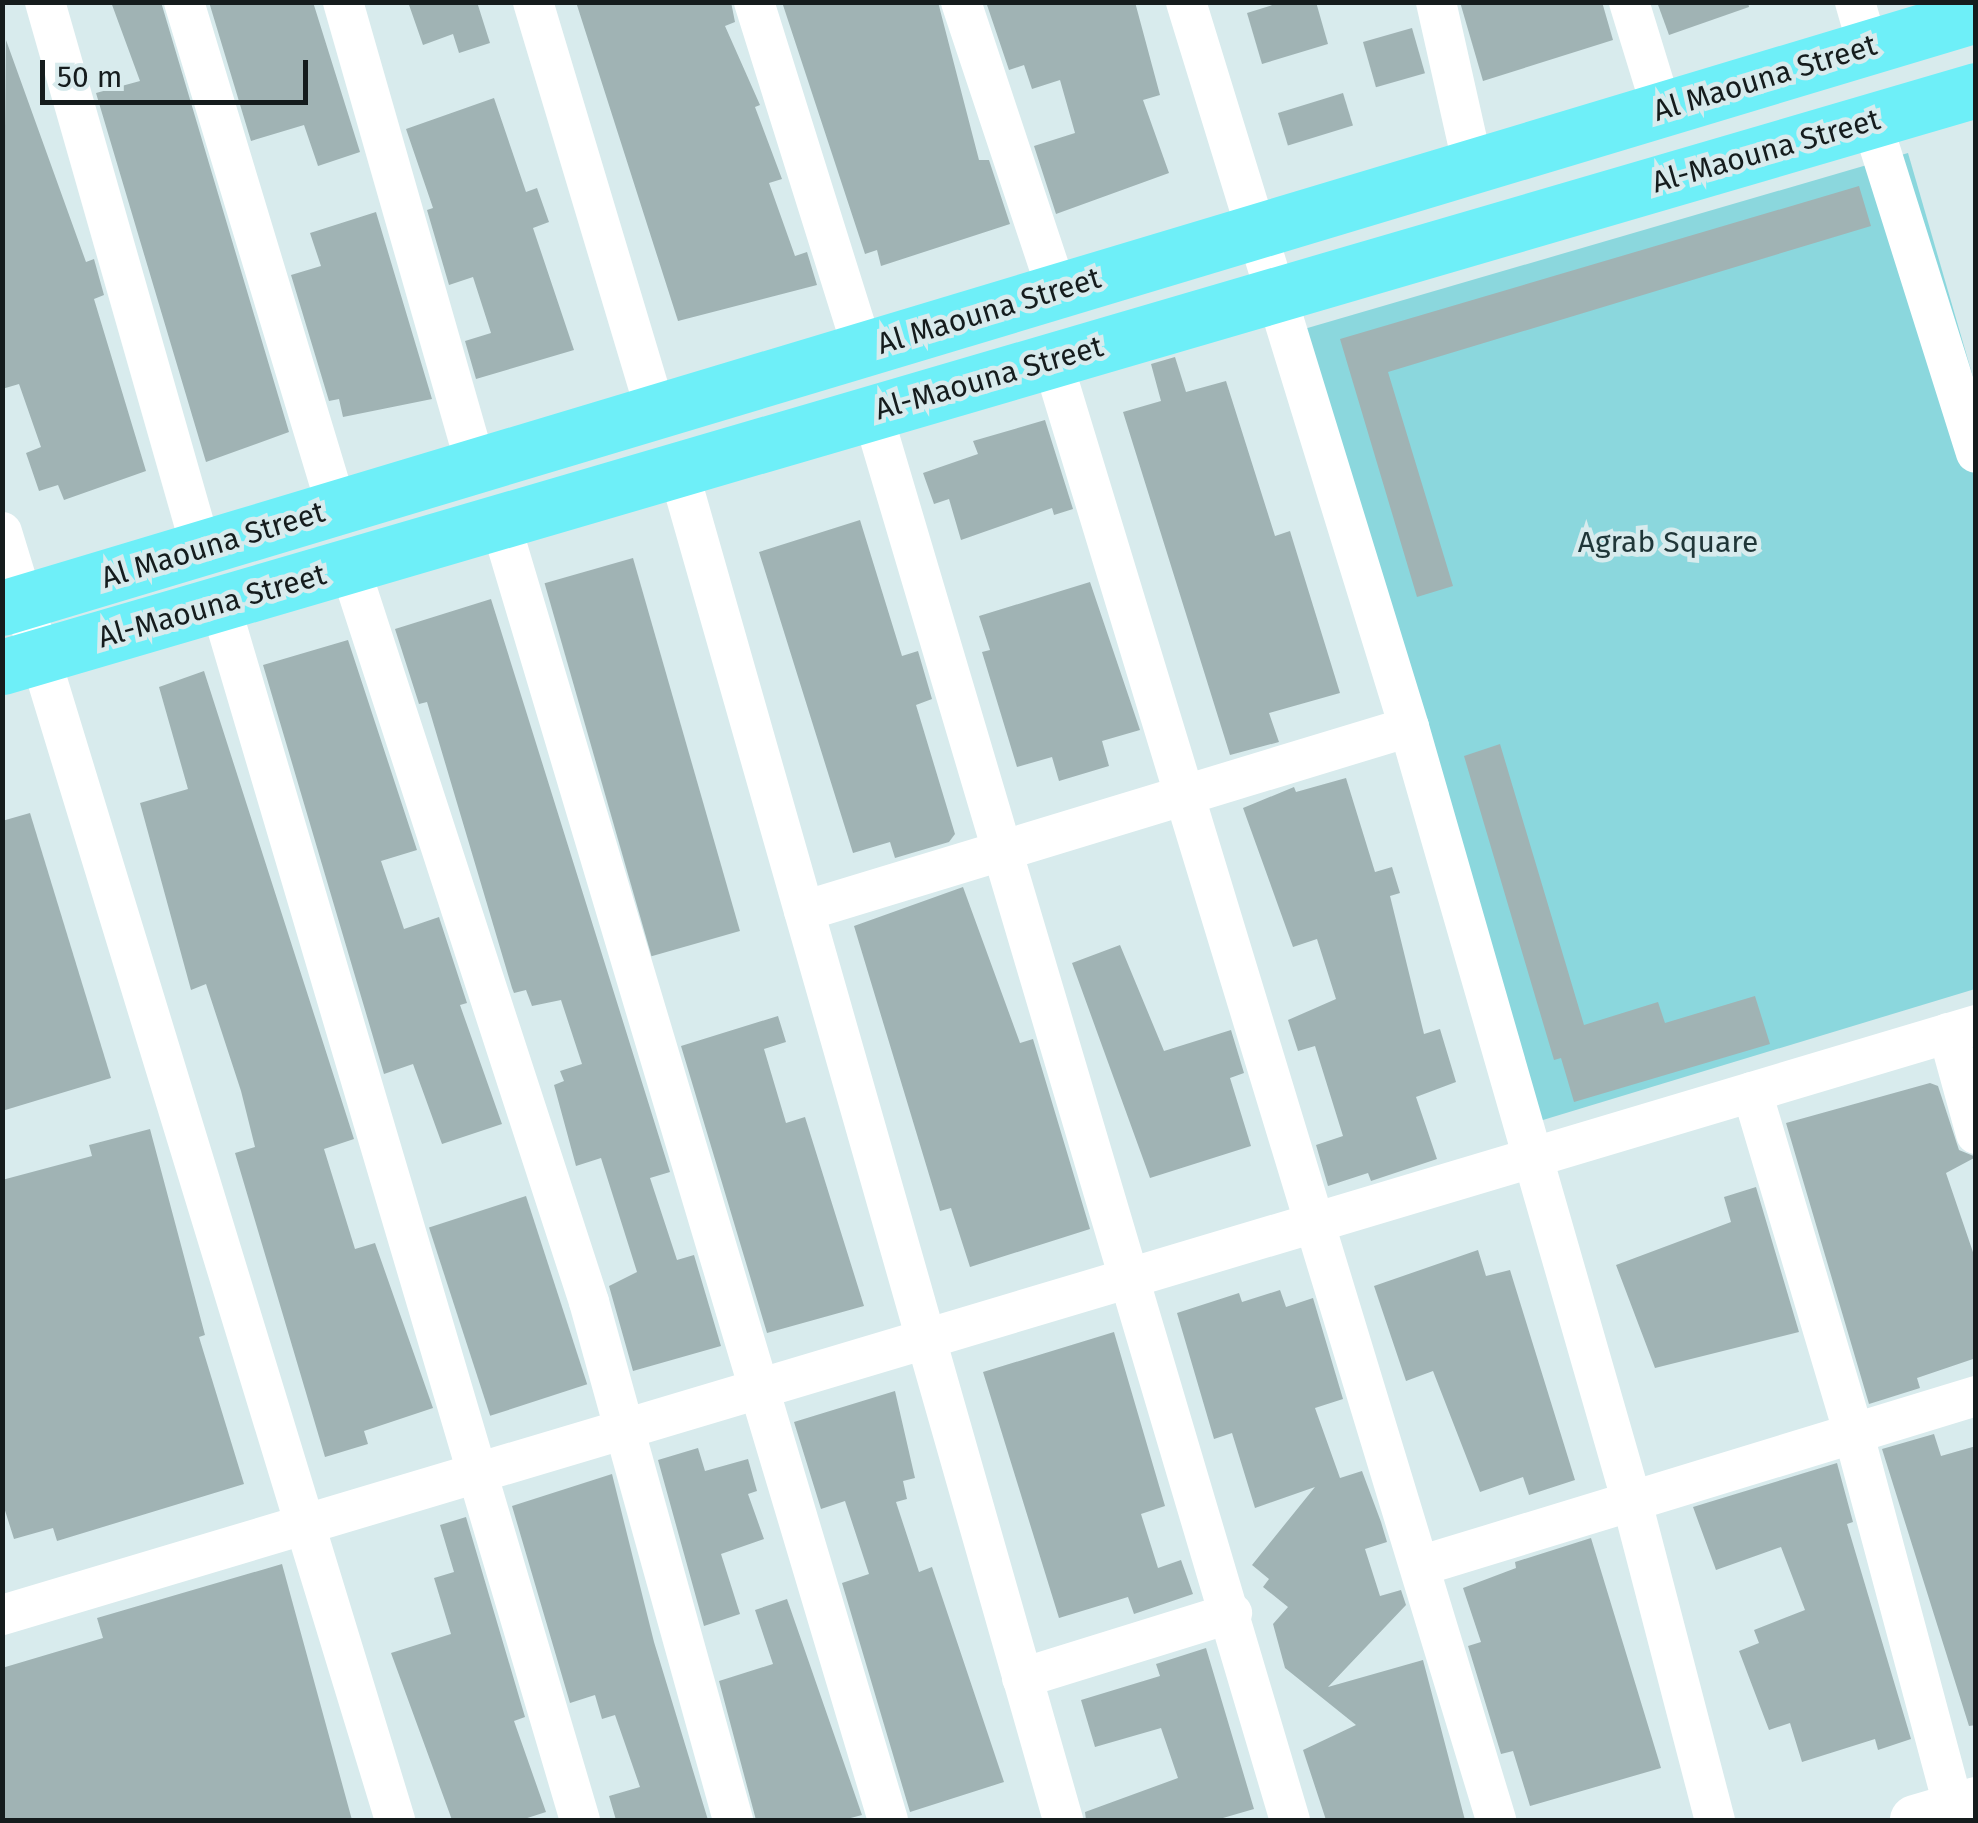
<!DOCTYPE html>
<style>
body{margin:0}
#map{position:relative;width:1978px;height:1823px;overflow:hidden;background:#d8ebed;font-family:"Fira Sans",sans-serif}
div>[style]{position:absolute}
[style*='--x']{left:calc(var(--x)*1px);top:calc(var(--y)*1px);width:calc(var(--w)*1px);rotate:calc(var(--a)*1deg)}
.green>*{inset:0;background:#8bd7dd}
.building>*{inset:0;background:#a0b3b4;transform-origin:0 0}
.minor>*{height:40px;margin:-20px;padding:0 20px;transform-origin:20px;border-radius:20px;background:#fff}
.tertiary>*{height:50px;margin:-25px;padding:0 25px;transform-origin:25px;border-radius:25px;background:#fff}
.trunk>*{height:55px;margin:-27.5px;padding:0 27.5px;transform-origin:27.5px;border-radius:27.5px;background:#6eeff8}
span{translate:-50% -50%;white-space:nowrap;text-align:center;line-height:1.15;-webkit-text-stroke:9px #d8ebed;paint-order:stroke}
.street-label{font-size:30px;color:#151c1d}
.park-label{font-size:30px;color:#1f3638}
.frame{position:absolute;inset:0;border:5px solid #151c1d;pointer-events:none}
.scale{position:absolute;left:40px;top:60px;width:268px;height:45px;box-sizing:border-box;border:5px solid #151c1d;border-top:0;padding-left:12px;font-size:30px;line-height:35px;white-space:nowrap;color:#151c1d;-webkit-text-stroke:8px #d8ebed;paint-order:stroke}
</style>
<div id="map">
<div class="green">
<i style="clip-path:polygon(1908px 153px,1975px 384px,1975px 989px,1523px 1126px,1287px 334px)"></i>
</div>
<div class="building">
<i style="clip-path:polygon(111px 2px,161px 2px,289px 432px,206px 462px,96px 93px,140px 81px)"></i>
<i style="clip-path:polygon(209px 2px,313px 2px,360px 152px,318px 166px,304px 125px,251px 141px)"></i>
<i style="clip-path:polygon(408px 2px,477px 2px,490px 43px,459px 53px,453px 34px,423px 45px)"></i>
<i style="clip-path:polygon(576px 2px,731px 2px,735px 22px,725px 26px,760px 105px,755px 107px,782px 179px,769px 183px,795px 256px,807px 252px,817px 285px,678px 321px)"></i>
<i style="clip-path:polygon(782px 2px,938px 2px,979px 160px,989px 160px,1010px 224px,881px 266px,877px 250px,865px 254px)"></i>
<i style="clip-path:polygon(986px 2px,1135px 2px,1160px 95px,1143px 100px,1169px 173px,1056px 214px,1034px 146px,1075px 133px,1060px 80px,1032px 89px,1024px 65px,1009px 70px)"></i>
<i style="clip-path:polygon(1282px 2px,1316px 2px,1328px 44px,1262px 64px,1247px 13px)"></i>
<i style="clip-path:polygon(1460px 2px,1602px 2px,1613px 40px,1483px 81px)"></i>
<i style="clip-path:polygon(1657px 2px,1748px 2px,1749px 7px,1669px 35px)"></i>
<i style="left:1412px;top:28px;width:47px;height:51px;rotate:74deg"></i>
<i style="clip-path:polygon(6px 40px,86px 262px,94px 259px,104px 295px,94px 299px,146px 471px,64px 500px,58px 485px,39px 491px,26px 453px,41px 447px,19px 384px,2px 389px)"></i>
<i style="left:1343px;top:93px;width:34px;height:68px;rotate:73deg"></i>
<i style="clip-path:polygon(494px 98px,526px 192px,537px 188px,549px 222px,533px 228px,574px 350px,476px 379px,465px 341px,491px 333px,473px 277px,449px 285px,427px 210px,433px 208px,406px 129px)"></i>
<i style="clip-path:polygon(1859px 186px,1871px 226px,1388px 372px,1453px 586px,1417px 597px,1340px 339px)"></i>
<i style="clip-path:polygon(376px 212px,432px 399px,343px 417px,339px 399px,329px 401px,291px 275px,321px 266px,310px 233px)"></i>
<i style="clip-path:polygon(1175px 357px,1186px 392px,1226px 381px,1275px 536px,1290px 531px,1340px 693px,1269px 713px,1279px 742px,1230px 755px,1123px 412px,1161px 401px,1151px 364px)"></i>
<i style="clip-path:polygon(1045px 420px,1073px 509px,1054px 515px,1052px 508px,961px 540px,949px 499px,934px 504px,923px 473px,978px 454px,973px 441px)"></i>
<i style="clip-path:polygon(860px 520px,902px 656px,918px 651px,932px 699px,916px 705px,955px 834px,949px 842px,895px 858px,890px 842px,853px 853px,759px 552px)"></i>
<i style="left:633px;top:558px;width:388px;height:92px;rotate:74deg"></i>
<i style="clip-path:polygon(1090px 582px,1140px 730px,1102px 741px,1109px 766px,1059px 781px,1052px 757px,1017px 767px,982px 652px,990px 650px,979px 616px)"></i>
<i style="clip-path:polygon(491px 599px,670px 1172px,650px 1178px,677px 1260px,694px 1255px,721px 1346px,633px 1371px,609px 1286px,637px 1272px,601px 1158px,576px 1166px,554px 1085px,564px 1081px,560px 1071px,582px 1064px,561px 1000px,532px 1006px,526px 990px,514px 993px,512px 988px,427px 702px,419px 704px,395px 629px)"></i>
<i style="clip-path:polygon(348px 640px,417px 850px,381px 861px,404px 929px,439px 917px,467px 1003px,460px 1005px,502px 1124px,442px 1144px,413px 1064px,384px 1074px,263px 665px)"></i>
<i style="clip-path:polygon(204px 671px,354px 1139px,324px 1149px,355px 1249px,375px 1243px,433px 1408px,364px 1431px,368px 1444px,325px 1457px,235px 1153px,255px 1147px,241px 1091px,206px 984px,191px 990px,140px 803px,188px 789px,159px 687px)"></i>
<i style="clip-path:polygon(1500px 744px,1584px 1025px,1658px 1002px,1665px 1023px,1755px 996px,1770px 1044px,1574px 1102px,1561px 1058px,1554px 1060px,1464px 756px)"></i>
<i style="clip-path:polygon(1346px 778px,1375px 872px,1392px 867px,1400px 893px,1390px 896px,1424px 1034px,1440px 1029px,1456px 1082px,1416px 1097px,1437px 1159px,1371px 1181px,1368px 1173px,1328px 1186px,1316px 1145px,1343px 1136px,1315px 1046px,1298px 1051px,1288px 1020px,1336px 999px,1317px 939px,1293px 947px,1243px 808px,1294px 787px,1296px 792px)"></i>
<i style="clip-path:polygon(30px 813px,111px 1078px,2px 1111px,2px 821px)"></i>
<i style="clip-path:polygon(963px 887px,1020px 1043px,1033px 1039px,1090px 1229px,970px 1267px,951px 1208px,940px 1211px,854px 926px)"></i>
<i style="clip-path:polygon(1120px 945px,1164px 1051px,1231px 1030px,1244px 1073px,1230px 1078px,1251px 1146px,1150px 1178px,1072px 963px)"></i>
<i style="clip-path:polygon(778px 1016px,786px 1042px,764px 1049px,786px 1123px,805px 1117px,864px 1306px,767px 1333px,681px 1046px)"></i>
<i style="clip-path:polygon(1930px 1083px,1938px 1086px,1959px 1150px,1976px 1157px,1946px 1173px,1976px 1261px,1976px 1358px,1917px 1378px,1920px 1388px,1869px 1404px,1786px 1123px)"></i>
<i style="clip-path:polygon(150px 1129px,205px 1335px,199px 1337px,244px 1484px,57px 1541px,53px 1528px,14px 1539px,2px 1501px,2px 1180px,92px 1156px,89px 1145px)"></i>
<i style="clip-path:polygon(1756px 1187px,1799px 1332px,1655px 1368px,1616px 1265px,1731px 1222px,1724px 1197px)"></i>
<i style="left:526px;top:1196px;width:198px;height:102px;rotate:72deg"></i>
<i style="clip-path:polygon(1478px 1250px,1486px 1276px,1510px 1270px,1575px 1480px,1529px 1495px,1523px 1477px,1480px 1492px,1433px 1371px,1406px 1381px,1374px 1286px)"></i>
<i style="clip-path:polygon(1280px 1290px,1286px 1307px,1313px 1298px,1343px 1399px,1315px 1408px,1340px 1478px,1362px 1471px,1381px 1522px,1387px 1542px,1365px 1549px,1380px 1596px,1401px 1590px,1406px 1605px,1328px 1687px,1423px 1660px,1465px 1820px,1326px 1820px,1303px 1750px,1356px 1725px,1285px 1668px,1273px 1624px,1288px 1607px,1263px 1587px,1269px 1579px,1252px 1565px,1315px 1487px,1255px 1508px,1232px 1433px,1214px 1439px,1177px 1313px,1239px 1293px,1242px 1302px)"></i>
<i style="clip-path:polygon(1114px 1332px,1165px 1506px,1141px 1514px,1158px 1568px,1181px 1560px,1193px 1594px,1134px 1614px,1128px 1597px,1059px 1618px,983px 1372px)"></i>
<i style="clip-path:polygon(895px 1391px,915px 1478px,903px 1481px,907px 1499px,896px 1502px,919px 1572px,932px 1567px,1004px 1782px,910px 1812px,842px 1583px,869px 1574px,845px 1501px,821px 1509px,794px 1422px)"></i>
<i style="clip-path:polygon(1934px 1434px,1941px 1456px,1976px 1446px,1976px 1725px,1969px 1726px,1882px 1449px)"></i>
<i style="clip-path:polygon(698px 1448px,705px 1471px,748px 1459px,757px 1491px,748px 1494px,764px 1539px,721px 1554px,740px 1614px,704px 1626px,658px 1460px)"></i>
<i style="clip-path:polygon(1837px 1463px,1853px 1522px,1847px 1524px,1911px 1739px,1878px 1750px,1875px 1739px,1802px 1762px,1790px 1723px,1769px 1730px,1739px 1651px,1759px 1643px,1754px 1630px,1805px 1610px,1781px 1547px,1716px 1570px,1693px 1507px)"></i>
<i style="clip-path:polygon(612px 1474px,654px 1642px,708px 1820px,616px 1820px,609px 1796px,640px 1787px,615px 1715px,602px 1719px,595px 1695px,570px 1703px,512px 1506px)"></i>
<i style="clip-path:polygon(466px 1517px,525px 1717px,514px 1721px,546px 1812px,521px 1820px,452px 1820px,391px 1653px,451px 1634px,434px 1578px,454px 1572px,440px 1525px)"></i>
<i style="clip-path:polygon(1591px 1538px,1661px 1768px,1530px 1806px,1513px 1751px,1501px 1754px,1468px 1646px,1481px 1642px,1463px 1588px,1516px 1568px,1515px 1562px)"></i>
<i style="clip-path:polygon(282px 1564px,352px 1820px,2px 1820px,2px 1668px,103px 1638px,97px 1618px)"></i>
<i style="clip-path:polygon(787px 1599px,862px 1815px,843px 1820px,756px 1820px,719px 1681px,773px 1664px,755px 1610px)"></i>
<i style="clip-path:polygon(1206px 1648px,1254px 1809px,1216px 1820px,1086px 1820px,1085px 1812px,1178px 1778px,1161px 1728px,1095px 1747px,1081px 1700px,1160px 1676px,1156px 1664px)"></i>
</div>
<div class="minor">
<i style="--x:45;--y:2;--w:568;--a:74.05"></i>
<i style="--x:184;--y:2;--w:529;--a:73.18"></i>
<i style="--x:343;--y:2;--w:483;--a:74"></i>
<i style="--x:533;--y:2;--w:428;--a:73.3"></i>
<i style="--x:754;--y:2;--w:364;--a:72.6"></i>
<i style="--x:961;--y:2;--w:305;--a:71.6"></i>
<i style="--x:1186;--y:2;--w:759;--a:72.9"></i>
<i style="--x:1409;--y:727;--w:806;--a:73.95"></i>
<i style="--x:1632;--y:1502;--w:329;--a:75.4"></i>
<i style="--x:1436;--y:2;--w:168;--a:77.3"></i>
<i style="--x:1629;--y:2;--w:112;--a:72.9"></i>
<i style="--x:1855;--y:2;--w:47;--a:73.9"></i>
<i style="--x:1871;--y:120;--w:349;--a:72.5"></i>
<i style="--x:1052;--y:360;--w:1526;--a:73.08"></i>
<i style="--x:872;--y:412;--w:1469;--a:73.47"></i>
<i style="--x:678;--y:469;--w:1405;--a:74.09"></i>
<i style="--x:500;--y:522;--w:1355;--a:73.36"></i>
<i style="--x:2;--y:532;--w:1347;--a:73.03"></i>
<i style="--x:349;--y:565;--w:775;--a:71.96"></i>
<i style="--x:589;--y:1302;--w:538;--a:74.46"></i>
<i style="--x:220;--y:604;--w:1268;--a:73.51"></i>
<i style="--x:804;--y:911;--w:632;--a:-16.92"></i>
<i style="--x:1948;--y:1033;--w:105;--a:74.5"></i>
<i style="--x:1752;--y:1092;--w:358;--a:73.4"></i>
<i style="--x:1854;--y:1435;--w:399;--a:75"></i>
<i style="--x:1423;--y:1565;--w:578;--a:-16.99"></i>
<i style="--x:2;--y:1615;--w:2060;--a:-16.64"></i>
<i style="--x:1022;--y:1678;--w:220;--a:-17.2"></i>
</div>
<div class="tertiary">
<i style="--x:1915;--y:1820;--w:64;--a:-16.4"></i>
</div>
<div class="trunk">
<i style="--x:2;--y:608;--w:2061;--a:-16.72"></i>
<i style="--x:2;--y:667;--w:2057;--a:-16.29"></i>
</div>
<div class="street-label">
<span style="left:1765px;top:78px;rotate:-17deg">Al Maouna Street</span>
<span style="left:1766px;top:151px;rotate:-16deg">Al-Maouna Street</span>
<span style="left:989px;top:311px;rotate:-17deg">Al Maouna Street</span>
<span style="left:989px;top:378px;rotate:-16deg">Al-Maouna Street</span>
<span style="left:213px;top:545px;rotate:-17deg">Al Maouna Street</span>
<span style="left:212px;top:606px;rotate:-16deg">Al-Maouna Street</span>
</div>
<div class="park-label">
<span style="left:1668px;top:542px">Agrab Square</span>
</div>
<div class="frame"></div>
<div class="scale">50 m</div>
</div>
